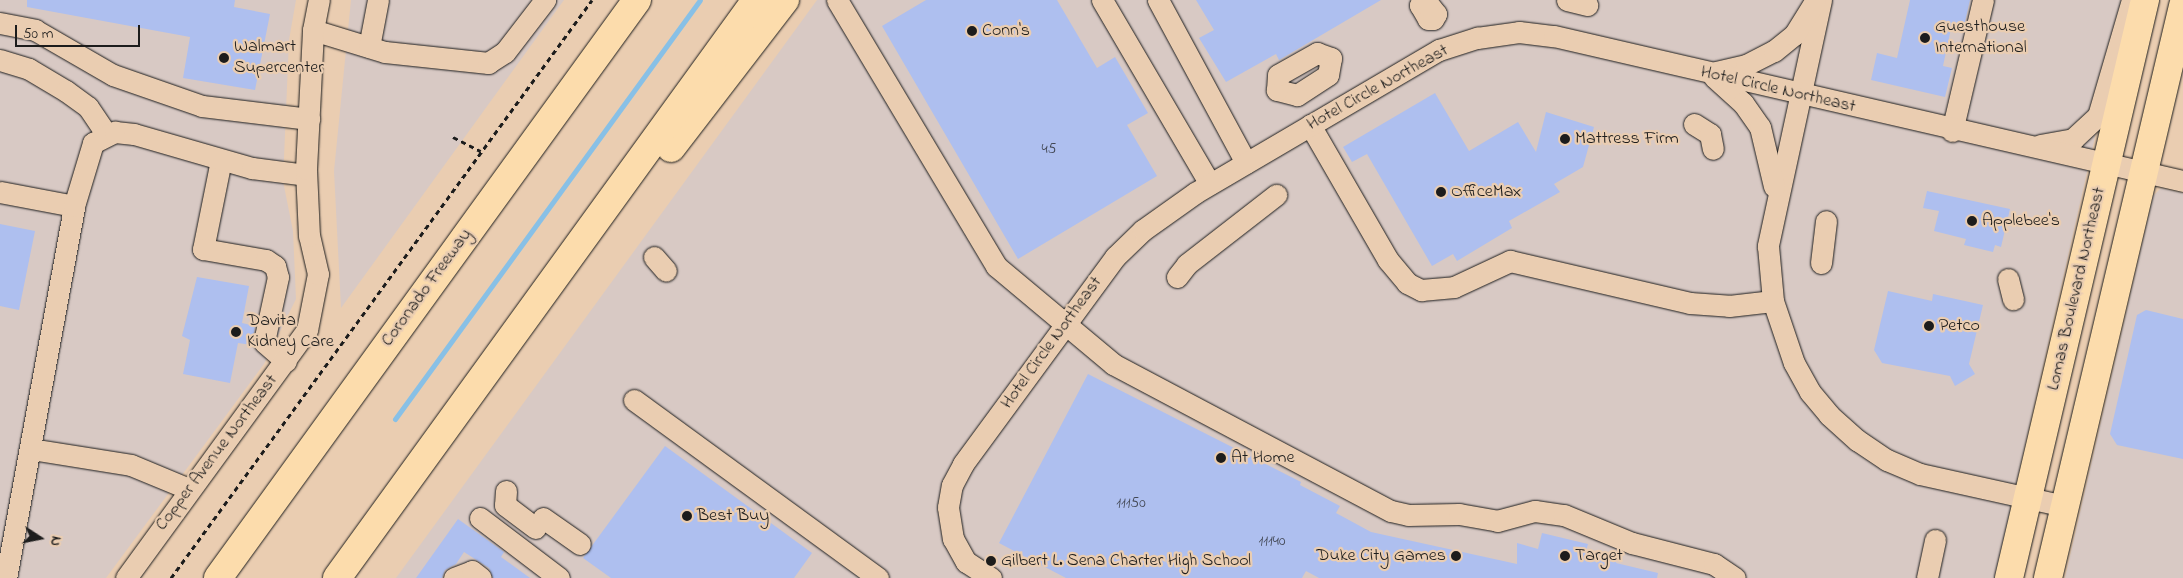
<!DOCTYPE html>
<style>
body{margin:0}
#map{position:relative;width:2183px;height:578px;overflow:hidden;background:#eacdb1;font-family:"Indie Flower",sans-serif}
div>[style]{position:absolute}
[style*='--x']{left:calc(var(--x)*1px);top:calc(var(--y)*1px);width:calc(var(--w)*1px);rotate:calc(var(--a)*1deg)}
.built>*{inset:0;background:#d8c9c4}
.stream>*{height:5px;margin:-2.5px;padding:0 2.5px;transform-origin:2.5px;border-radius:2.5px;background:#88c0e6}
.building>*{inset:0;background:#aebfef}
.path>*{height:3px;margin-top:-1.5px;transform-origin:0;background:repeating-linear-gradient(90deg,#1c1c1c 0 5px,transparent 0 9px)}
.roads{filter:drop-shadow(0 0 1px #1c1c1c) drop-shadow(0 0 1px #1c1c1c)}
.minor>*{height:21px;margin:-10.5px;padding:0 10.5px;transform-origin:10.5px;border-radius:10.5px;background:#eacdb1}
.major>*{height:28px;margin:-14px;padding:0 14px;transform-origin:14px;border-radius:14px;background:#fcdcac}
.highway>*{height:28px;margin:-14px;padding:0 14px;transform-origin:14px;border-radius:14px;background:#fcdcac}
.dots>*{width:14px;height:14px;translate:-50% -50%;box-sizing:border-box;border:2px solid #eacdb1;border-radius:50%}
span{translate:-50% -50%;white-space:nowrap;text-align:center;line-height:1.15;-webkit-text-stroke:4.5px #eacdb1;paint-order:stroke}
.number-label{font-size:15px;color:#404551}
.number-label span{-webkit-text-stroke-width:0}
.poi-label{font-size:18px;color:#1c1c1c}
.left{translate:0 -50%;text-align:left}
.right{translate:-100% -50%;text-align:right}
.street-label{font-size:18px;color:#1c1c1c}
.north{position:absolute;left:15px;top:513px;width:50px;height:50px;-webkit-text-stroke:4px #eacdb1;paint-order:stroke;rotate:101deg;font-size:14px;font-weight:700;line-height:20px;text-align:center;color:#1c1c1c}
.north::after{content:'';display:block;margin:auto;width:18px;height:22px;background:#1c1c1c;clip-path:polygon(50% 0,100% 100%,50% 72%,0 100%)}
.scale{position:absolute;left:15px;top:25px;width:125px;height:22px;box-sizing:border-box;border:2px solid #1c1c1c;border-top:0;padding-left:6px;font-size:15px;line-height:18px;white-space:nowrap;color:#1c1c1c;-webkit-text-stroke:4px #eacdb1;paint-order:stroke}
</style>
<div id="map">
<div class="built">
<i style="clip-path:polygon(0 0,296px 0,289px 40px,283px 181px,293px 231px,296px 299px,264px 364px,106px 578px,0 578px)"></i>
<i style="clip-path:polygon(351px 0,564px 0,341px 308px,334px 171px)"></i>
<i style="clip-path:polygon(817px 0,2126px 0,1995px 578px,396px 578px)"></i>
<i style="clip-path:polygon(2161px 188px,2183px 193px,2183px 578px,2065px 578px,2153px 196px)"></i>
</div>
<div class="stream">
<i style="--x:395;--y:419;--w:518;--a:-53.95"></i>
</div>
<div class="building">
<i style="clip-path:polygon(27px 0,235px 0,234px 7px,270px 14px,255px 90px,183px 78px,190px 37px,27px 7px)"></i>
<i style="clip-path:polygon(926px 0,1057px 0,1097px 68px,1115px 57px,1148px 113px,1127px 125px,1157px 176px,1018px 259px,882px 26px)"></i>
<i style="clip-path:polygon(1196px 0,1381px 0,1279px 60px,1276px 54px,1226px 82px,1199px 38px,1214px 30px)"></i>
<i style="clip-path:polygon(1910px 0,1970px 0,1964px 26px,1952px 24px,1943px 66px,1952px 68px,1945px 97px,1871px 80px,1877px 53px,1897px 58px)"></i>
<i style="clip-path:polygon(1435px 93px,1469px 151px,1518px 122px,1536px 152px,1546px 112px,1594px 127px,1583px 167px,1554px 184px,1560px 192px,1509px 221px,1512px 228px,1457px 261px,1453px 254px,1432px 266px,1367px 154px,1352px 162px,1343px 147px)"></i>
<i style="clip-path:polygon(1927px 191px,2010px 209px,2001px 247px,1995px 245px,1993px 252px,1964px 245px,1966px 239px,1934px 231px,1939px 211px,1923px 208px)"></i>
<i style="clip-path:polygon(0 224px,35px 231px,19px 310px,0 306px)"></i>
<i style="clip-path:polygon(197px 277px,249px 286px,242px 323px,255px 326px,252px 345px,238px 343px,230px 383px,183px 374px,190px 340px,182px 336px)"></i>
<i style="clip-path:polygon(1888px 291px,1932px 301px,1933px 294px,1983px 305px,1969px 364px,1975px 374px,1955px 386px,1950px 376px,1882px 363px,1874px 350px)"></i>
<i style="clip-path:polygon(2146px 310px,2183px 319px,2183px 459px,2117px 445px,2110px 434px,2137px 315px)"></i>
<i style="clip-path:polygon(1088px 374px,1301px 482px,1300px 485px,1340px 506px,1336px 513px,1371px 532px,1517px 564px,1517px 543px,1538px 549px,1542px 533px,1588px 544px,1586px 551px,1617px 558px,1616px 563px,1658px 573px,1657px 578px,1319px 578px,1306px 571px,1302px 578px,1066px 578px,999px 543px)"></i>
<i style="clip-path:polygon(665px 446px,812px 553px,794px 578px,611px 578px,583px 558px)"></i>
<i style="clip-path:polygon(458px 519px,504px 552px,501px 557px,530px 578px,493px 578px,489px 568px,464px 552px,456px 564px,445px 570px,442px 578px,416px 578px)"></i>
</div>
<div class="path">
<i style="--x:453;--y:137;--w:31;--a:27"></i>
<i style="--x:171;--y:578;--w:715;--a:-53.93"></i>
</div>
<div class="roads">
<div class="minor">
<i style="--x:837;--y:0;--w:310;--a:59.1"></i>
<i style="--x:996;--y:266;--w:153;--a:39.9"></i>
<i style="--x:1113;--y:364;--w:314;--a:27.9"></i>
<i style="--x:1391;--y:511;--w:17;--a:13"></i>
<i style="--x:1408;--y:515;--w:51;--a:-1.1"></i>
<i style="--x:1459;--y:514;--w:39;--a:10"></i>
<i style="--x:1497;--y:521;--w:39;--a:-15"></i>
<i style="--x:1535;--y:511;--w:29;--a:8"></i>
<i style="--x:1564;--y:515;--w:74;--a:22.4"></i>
<i style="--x:1632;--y:543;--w:85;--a:14.4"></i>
<i style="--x:1714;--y:564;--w:25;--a:34"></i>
<i style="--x:1102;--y:0;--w:213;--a:59.6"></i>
<i style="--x:1158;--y:0;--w:185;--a:61.6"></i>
<i style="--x:1423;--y:0;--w:6;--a:121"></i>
<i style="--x:1420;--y:5;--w:16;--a:60"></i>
<i style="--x:1428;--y:19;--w:5;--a:0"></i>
<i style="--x:1433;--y:19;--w:6;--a:-59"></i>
<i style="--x:1436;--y:14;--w:18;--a:-128"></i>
<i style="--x:1567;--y:0;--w:21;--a:14"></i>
<i style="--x:1821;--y:0;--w:252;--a:102.2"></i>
<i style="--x:1768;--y:246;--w:55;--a:84.8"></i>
<i style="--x:1773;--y:301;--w:65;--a:71.3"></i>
<i style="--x:1794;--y:363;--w:33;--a:61"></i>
<i style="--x:1810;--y:392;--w:30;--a:50"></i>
<i style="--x:1829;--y:415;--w:38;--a:42"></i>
<i style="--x:1857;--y:440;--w:36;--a:34"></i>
<i style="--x:1887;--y:460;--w:36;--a:23"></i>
<i style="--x:1920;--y:474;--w:148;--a:12.5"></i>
<i style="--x:0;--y:23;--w:36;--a:11"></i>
<i style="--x:35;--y:30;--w:90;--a:30"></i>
<i style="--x:113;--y:75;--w:94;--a:19.2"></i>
<i style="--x:202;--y:106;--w:108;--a:6.9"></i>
<i style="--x:313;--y:30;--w:75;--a:17"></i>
<i style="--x:385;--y:52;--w:104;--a:6.1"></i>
<i style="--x:488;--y:63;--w:20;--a:-33"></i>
<i style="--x:505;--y:52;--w:66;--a:-52.4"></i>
<i style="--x:369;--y:47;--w:48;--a:-79.2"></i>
<i style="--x:1317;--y:53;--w:15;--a:20"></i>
<i style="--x:1331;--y:58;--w:17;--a:100"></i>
<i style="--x:1328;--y:75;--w:37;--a:147"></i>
<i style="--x:1297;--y:95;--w:21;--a:-166"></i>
<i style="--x:1277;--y:90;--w:15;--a:-86"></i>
<i style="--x:1278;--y:75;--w:45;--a:-29.4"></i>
<i style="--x:0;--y:60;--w:30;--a:17"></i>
<i style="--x:29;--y:69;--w:43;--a:30.7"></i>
<i style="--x:66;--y:91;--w:27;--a:36"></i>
<i style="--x:88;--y:107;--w:34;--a:56"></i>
<i style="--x:1716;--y:72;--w:31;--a:-13"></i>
<i style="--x:1746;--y:65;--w:31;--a:-27"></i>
<i style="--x:1774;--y:51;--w:26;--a:-39"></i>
<i style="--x:1794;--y:35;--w:39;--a:-58"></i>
<i style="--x:1714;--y:77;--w:39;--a:42"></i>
<i style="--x:1743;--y:103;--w:29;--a:55"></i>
<i style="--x:1760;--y:127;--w:61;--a:76.7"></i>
<i style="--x:1694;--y:124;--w:19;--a:32"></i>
<i style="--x:1710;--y:134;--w:15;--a:79"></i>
<i style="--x:1310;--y:125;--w:156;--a:60"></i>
<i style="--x:1388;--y:260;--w:30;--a:50"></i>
<i style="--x:1407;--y:283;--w:16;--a:27"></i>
<i style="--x:1421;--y:290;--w:33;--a:-5"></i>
<i style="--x:1454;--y:287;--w:62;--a:-24.9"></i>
<i style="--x:1510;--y:261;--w:185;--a:13.1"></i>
<i style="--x:1690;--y:303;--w:39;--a:4"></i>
<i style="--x:1729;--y:306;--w:44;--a:-6.5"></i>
<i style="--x:1952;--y:131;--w:135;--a:-76.7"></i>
<i style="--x:2040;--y:145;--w:34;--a:-10"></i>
<i style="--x:2073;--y:139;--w:34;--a:-43"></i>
<i style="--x:2098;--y:116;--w:121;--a:-73.7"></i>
<i style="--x:221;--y:160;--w:91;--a:101.4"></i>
<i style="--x:203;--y:249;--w:64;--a:9.9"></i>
<i style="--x:266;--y:260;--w:11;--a:34"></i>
<i style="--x:275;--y:266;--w:11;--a:75"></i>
<i style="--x:278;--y:277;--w:66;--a:102.2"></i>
<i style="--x:264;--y:342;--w:29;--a:41"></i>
<i style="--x:0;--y:192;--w:75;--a:10.7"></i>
<i style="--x:654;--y:257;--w:18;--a:49"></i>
<i style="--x:1821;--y:263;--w:42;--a:-83.2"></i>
<i style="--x:1177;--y:277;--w:16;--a:-52"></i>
<i style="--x:1187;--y:264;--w:113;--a:-37.8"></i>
<i style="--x:2008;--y:279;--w:21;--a:76"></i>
<i style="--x:634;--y:400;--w:302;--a:36.1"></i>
<i style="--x:31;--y:449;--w:101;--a:9.1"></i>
<i style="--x:131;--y:465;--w:63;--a:22.5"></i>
<i style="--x:506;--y:491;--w:14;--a:94"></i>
<i style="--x:505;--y:505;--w:38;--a:37"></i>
<i style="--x:480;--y:518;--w:99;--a:37.2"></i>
<i style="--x:543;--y:518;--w:45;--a:35.1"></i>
<i style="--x:6;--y:578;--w:378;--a:-79.6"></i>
<i style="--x:74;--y:206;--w:66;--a:-73.2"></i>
<i style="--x:93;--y:143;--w:25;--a:-27"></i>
<i style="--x:115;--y:132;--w:19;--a:6"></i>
<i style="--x:134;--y:134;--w:123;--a:16.1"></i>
<i style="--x:252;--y:168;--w:54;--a:7.4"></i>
<i style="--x:126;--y:578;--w:307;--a:-53.9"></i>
<i style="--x:307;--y:330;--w:57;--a:-78.9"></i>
<i style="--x:318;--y:274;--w:39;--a:-103"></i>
<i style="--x:309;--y:236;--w:67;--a:-92.6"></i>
<i style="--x:306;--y:169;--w:139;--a:-87.1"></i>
<i style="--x:313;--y:30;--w:31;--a:-79"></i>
<i style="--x:454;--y:578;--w:19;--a:-21"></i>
<i style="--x:472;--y:571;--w:11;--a:38"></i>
<i style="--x:991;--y:578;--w:30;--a:-147"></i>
<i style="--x:966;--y:562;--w:26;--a:-119"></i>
<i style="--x:953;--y:539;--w:32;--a:-99"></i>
<i style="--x:948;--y:507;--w:22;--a:-80"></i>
<i style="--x:952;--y:485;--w:24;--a:-62"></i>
<i style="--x:963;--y:464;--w:257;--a:-53.7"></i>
<i style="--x:1115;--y:257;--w:39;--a:-44"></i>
<i style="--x:1143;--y:230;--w:64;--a:-35.4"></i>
<i style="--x:1195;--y:193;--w:283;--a:-30.4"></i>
<i style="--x:1439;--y:50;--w:40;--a:-18"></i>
<i style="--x:1477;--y:38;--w:42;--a:-8.1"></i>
<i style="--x:1519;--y:32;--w:35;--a:7"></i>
<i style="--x:1554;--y:36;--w:645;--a:12.98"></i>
<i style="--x:1927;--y:578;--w:39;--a:-78"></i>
</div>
<div class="major">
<i style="--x:2009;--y:578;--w:594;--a:-76.76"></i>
<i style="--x:2048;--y:578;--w:588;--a:-76.72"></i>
</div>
<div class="highway">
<i style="--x:671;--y:148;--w:187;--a:-52.4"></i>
<i style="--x:218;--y:578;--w:714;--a:-54.06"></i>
<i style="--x:337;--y:578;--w:714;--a:-54.06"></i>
</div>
</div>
<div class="dots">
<i style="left:972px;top:31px;background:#1c1c1c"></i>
<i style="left:1925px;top:38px;background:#1c1c1c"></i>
<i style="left:224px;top:58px;background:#1c1c1c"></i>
<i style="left:1565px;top:139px;background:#1c1c1c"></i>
<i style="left:1441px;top:192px;background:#1c1c1c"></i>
<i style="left:1972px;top:221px;background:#1c1c1c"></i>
<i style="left:1929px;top:326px;background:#1c1c1c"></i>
<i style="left:236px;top:332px;background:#1c1c1c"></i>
<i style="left:1221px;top:458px;background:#1c1c1c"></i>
<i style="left:687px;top:516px;background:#1c1c1c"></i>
<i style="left:1456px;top:556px;background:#1c1c1c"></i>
<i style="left:1565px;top:556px;background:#1c1c1c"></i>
<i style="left:991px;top:561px;background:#1c1c1c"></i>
</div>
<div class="number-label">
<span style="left:1049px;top:150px">45</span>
<span style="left:1131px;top:504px">11150</span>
<span style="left:1272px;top:542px">11140</span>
</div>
<div class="poi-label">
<span class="left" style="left:1935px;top:38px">Guesthouse<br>International</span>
<span class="left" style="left:982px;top:31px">Conn's</span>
<span class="left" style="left:234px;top:58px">Walmart<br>Supercenter</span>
<span class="left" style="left:1575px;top:139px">Mattress Firm</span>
<span class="left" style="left:1451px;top:192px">OfficeMax</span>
<span class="left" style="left:1982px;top:221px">Applebee's</span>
<span class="left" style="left:247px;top:332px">Davita<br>Kidney Care</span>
<span class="left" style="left:1939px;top:326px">Petco</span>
<span class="left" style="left:1231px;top:458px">At Home</span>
<span class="left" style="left:697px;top:516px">Best Buy</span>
<span class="right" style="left:1446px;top:556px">Duke City Games</span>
<span class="left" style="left:1575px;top:556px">Target</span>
<span class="left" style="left:1001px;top:561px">Gilbert L. Sena Charter High School</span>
</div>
<div class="street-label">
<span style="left:1378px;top:88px;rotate:-29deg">Hotel Circle Northeast</span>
<span style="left:1778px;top:90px;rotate:13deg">Hotel Circle Northeast</span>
<span style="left:427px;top:288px;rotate:-54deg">Coronado Freeway</span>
<span style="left:2077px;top:289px;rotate:-77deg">Lomas Boulevard Northeast</span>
<span style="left:1052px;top:343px;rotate:-54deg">Hotel Circle Northeast</span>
<span style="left:217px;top:453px;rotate:-53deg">Copper Avenue Northeast</span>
</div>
<div class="north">N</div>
<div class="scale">50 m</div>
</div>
